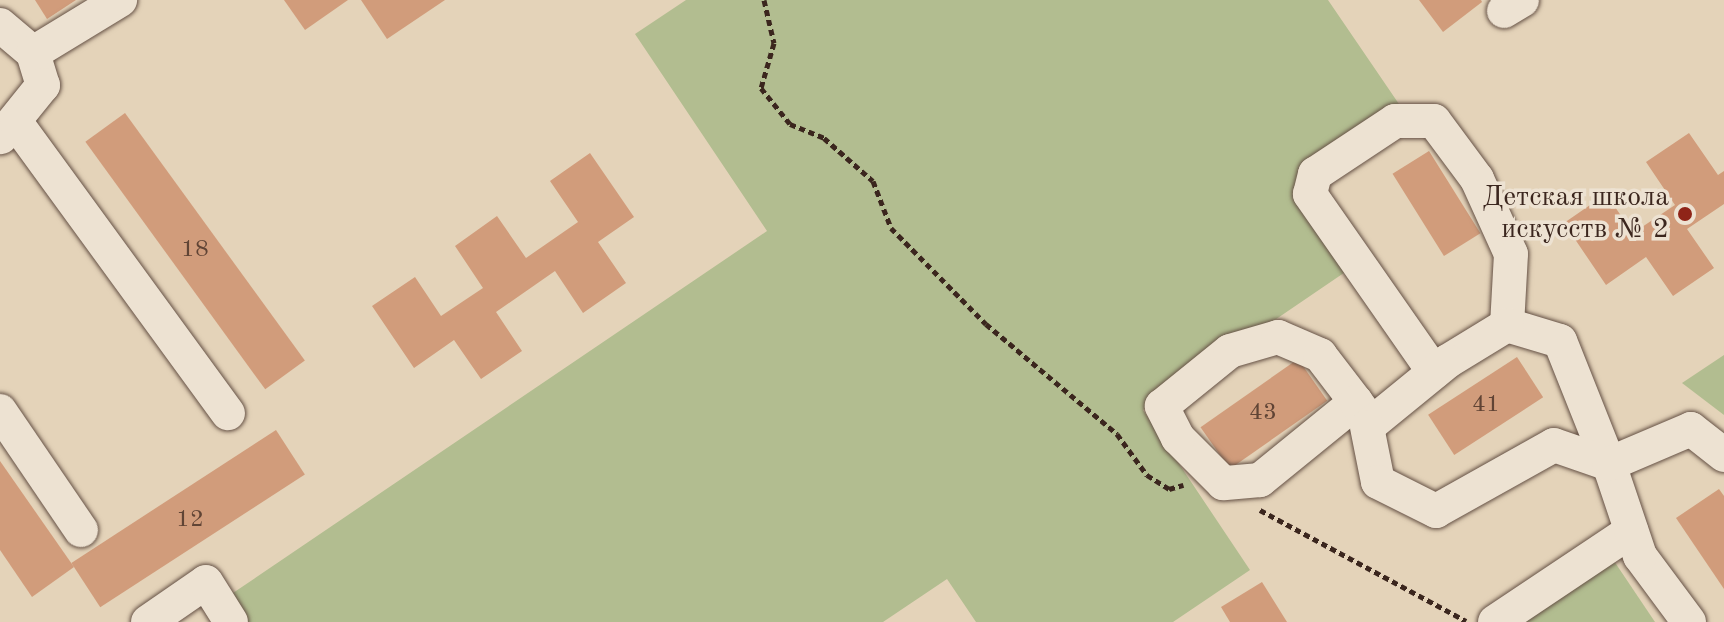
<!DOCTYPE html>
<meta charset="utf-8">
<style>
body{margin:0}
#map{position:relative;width:1724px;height:622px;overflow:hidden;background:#e4d3b9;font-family:"Old Standard TT",serif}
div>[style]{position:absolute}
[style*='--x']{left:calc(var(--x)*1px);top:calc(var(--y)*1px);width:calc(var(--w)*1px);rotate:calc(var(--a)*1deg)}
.green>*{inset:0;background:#b2bd90}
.building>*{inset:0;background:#d19c7b;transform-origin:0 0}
.path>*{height:5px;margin-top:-2.5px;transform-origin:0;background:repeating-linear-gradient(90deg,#3b261e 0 6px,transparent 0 10px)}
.roads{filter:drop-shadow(0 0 2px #655145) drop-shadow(0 0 2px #655145)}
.minor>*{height:34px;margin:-17px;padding:0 17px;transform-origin:17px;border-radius:17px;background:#ede2d2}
.dots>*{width:22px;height:22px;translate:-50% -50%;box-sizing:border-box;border:4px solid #ede2d2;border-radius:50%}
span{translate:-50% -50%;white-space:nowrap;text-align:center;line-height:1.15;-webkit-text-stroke:7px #ede2d2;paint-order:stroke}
.number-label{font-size:24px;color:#604435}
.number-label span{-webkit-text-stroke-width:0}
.poi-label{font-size:28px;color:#3b261e}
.right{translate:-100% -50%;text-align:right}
</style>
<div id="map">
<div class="green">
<i style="clip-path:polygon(686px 0,1328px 0,1401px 107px,1298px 176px,1357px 264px,1143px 410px,1250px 570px,1173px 622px,976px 622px,947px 579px,883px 622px,248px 622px,230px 595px,767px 231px,635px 34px)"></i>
<i style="clip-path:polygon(1724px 355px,1724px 415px,1682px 383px)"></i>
<i style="clip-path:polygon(1614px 561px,1655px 622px,1523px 622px)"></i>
</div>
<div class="building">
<i style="clip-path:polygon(35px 0,76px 0,47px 19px)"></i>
<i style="clip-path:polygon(284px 0,348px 0,305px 30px)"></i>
<i style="clip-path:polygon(361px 0,445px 0,387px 39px)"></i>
<i style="clip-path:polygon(1419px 0,1481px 0,1482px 2px,1443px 32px)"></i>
<i style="left:125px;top:113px;width:306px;height:49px;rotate:54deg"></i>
<i style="clip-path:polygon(1689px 133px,1718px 175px,1724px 171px,1724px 204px,1687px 229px,1714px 268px,1673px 296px,1646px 257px,1606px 285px,1564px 223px,1606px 194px,1633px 233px,1675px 205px,1646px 162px)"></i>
<i style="left:1429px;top:151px;width:97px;height:43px;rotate:58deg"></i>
<i style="clip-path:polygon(590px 153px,634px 217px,598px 242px,626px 283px,583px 313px,555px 271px,496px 312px,522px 351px,481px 379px,454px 340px,414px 368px,372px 306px,415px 277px,441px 316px,483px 288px,455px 246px,497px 216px,526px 258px,578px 222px,550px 181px)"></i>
<i style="left:1517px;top:357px;width:48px;height:106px;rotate:57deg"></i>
<i style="left:1298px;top:359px;width:51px;height:119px;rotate:55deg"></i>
<i style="left:276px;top:430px;width:53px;height:244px;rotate:57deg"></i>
<i style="clip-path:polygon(0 461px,74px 567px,32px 597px,0 550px)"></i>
<i style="clip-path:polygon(1719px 489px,1724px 496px,1724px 589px,1676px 518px)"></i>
<i style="clip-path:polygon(1262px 582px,1287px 622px,1230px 622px,1221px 607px)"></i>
</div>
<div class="path">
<i style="--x:764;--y:0;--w:44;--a:76.9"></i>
<i style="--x:774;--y:43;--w:47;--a:106.1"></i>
<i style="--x:761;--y:88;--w:46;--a:51.1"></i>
<i style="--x:790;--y:124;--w:37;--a:22"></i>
<i style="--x:824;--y:138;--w:65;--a:41.3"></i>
<i style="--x:873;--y:181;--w:50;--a:69"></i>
<i style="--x:891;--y:228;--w:135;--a:45.3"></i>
<i style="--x:986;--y:324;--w:171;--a:40"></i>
<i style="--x:1117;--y:434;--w:51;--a:53.8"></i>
<i style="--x:1147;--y:475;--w:26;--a:32"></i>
<i style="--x:1169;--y:489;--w:15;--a:-16"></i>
<i style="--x:1260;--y:510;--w:234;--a:28.3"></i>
</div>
<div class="roads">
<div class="minor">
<i style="--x:1504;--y:11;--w:21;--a:-31"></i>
<i style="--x:0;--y:25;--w:43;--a:40.3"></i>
<i style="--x:33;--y:53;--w:34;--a:73"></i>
<i style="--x:43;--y:85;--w:67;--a:128.9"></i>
<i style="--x:33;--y:53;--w:102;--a:-31.3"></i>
<i style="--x:17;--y:124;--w:358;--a:53.9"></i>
<i style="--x:1434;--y:372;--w:217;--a:-124.9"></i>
<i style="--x:1310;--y:194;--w:21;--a:-76"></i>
<i style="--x:1315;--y:174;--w:96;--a:-33.5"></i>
<i style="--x:1395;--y:121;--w:39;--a:0"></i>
<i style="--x:1434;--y:121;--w:72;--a:53.4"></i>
<i style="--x:1477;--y:179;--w:82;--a:65.6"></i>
<i style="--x:1511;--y:254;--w:71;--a:93.2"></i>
<i style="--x:1356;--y:402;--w:124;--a:140.9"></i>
<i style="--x:1260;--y:480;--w:37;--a:175"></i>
<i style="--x:1223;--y:483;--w:64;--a:-135"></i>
<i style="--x:1178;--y:438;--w:36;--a:-117"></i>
<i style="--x:1162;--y:406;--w:87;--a:-39"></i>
<i style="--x:1230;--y:351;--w:50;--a:-16.3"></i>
<i style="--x:1278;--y:337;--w:46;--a:23.2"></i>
<i style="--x:1320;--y:355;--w:59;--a:52.5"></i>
<i style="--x:1356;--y:402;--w:27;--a:54"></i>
<i style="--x:0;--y:411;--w:144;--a:55.8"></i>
<i style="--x:148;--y:622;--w:70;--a:-34.6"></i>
<i style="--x:206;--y:582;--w:47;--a:58"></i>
<i style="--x:1495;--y:622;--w:164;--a:-33.8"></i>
<i style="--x:1689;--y:622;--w:82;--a:-126.6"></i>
<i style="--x:1640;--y:556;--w:97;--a:-108.6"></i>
<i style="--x:1609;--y:464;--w:132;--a:-111.7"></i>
<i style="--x:1560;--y:341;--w:55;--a:-163.2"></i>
<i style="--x:1507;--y:325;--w:69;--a:148.6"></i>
<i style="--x:1448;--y:361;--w:104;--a:140.8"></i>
<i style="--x:1367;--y:427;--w:56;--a:78.7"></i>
<i style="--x:1378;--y:482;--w:65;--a:26.6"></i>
<i style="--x:1436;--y:511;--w:135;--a:-29.2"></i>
<i style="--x:1554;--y:445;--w:58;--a:19.1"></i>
<i style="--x:1609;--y:464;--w:89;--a:-23.1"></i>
<i style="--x:1691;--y:429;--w:42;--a:38.2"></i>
</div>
</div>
<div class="dots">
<i style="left:1685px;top:214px;background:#8f2418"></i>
</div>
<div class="number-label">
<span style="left:195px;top:251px">18</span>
<span style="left:1486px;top:406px">41</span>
<span style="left:1263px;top:414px">43</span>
<span style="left:190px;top:521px">12</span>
</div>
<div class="poi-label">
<span class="right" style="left:1669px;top:214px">Детская школа<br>искусств № 2</span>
</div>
</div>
